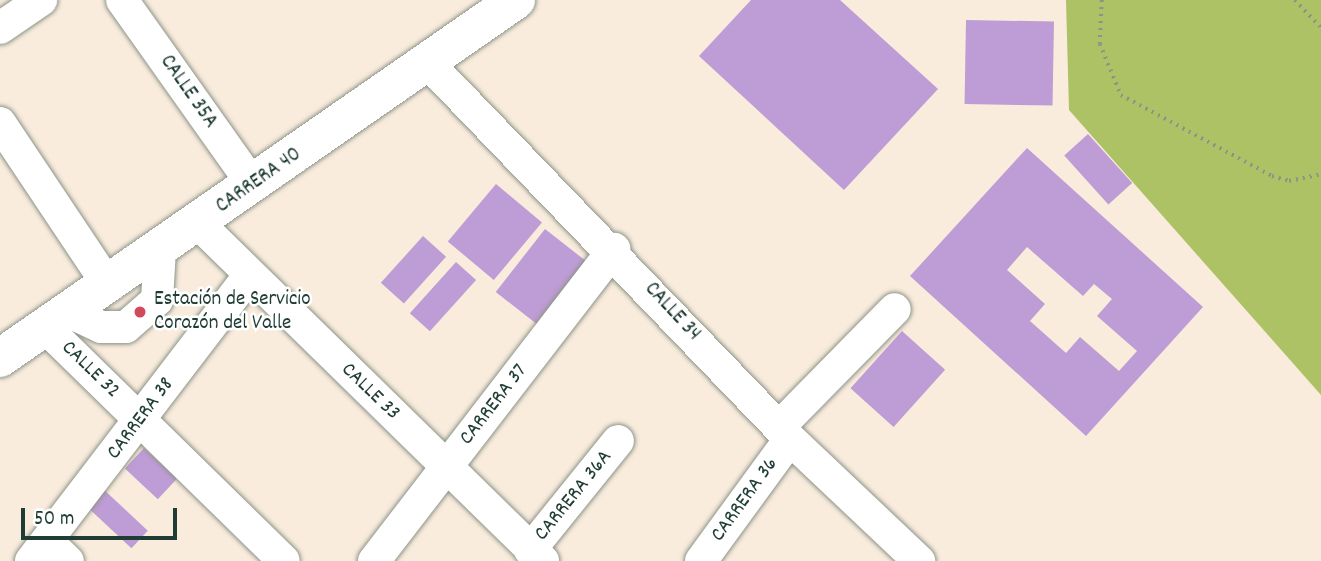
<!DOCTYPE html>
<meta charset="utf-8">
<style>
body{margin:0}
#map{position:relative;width:1321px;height:561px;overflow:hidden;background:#f9ecdd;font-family:Dekko,sans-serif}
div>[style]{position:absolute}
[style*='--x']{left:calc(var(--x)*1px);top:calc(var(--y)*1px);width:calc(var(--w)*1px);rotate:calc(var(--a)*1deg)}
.green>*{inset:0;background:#adc165}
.building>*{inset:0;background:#be9cd5;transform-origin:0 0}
.path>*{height:3.5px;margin-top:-1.75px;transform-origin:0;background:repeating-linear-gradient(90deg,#8c9488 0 2px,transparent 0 7px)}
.roads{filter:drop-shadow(0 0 2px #8c9488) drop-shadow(0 0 2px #8c9488)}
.minor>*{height:32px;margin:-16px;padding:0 16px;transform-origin:16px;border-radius:16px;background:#fff}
.major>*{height:38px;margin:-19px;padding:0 19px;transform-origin:19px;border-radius:19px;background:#fff}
.dots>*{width:19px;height:19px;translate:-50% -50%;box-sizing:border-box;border:4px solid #fff;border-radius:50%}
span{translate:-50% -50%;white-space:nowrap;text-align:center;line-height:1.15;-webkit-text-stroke:5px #fff;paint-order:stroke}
.street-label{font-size:21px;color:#1f3d34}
.poi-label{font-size:21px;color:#1f3d34}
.left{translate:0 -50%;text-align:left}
.scale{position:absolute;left:21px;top:508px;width:156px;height:32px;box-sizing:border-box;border:4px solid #1f3d34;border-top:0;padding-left:9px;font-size:21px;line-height:24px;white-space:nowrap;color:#1f3d34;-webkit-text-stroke:5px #fff;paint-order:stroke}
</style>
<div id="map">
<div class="green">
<i style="clip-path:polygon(1066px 0,1321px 0,1321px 395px,1069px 110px)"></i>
</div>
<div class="building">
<i style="clip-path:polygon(751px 0,840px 0,938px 89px,844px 190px,699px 56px)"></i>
<i style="left:966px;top:20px;width:88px;height:84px;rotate:1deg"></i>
<i style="left:1088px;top:134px;width:66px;height:32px;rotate:48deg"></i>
<i style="clip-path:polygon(evenodd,1027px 148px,1203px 307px,1086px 436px,910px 276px,1027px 148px,1027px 247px,1083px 296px,1094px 284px,1112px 299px,1097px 316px,1137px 351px,1119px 371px,1080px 337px,1066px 353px,1030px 321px,1045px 304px,1007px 270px,1027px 247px)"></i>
<i style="left:496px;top:184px;width:60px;height:75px;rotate:40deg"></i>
<i style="left:545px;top:229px;width:56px;height:80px;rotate:38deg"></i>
<i style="left:423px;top:236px;width:31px;height:63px;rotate:42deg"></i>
<i style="left:456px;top:262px;width:27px;height:69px;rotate:42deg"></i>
<i style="left:902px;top:331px;width:58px;height:77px;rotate:42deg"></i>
<i style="left:144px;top:448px;width:45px;height:28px;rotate:43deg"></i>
<i style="left:101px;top:487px;width:64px;height:24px;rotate:43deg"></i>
</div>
<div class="path">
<i style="--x:1102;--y:0;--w:44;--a:92.6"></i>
<i style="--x:1100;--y:44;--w:55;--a:67.6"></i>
<i style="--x:1121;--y:95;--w:171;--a:28.2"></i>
<i style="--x:1272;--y:176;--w:18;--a:16"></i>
<i style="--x:1289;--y:181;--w:33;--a:-12"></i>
<i style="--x:1295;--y:0;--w:38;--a:47"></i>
</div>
<div class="roads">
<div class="minor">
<i style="--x:122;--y:0;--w:227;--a:54.7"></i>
<i style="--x:0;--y:28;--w:50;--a:-34.3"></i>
<i style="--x:427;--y:62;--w:523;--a:46.08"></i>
<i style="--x:790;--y:439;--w:178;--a:43.4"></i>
<i style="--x:0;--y:123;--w:195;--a:56.3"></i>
<i style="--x:198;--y:223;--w:483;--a:44.4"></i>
<i style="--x:69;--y:312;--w:35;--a:25"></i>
<i style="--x:101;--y:327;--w:25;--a:0"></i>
<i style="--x:126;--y:327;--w:41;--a:-41.1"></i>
<i style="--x:157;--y:300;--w:51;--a:-86.6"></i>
<i style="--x:45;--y:327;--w:334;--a:44.4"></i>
<i style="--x:779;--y:427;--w:165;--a:-45.5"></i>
<i style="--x:47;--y:541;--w:29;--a:44"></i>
<i style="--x:530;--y:550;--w:140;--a:-51.1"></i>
<i style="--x:31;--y:561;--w:360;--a:-52.6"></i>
<i style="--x:374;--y:561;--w:394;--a:-52.4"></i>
<i style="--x:701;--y:561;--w:151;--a:-53.9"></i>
</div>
<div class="major">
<i style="--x:0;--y:358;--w:628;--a:-34.75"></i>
</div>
</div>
<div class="dots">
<i style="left:140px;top:312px;background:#d1495b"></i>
</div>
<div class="street-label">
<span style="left:188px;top:92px;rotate:55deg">CALLE 35A</span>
<span style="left:259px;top:181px;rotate:-35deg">CARRERA 40</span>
<span style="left:672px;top:312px;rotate:47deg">CALLE 34</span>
<span style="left:90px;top:370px;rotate:44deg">CALLE 32</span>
<span style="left:370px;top:392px;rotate:44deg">CALLE 33</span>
<span style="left:494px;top:405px;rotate:-52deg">CARRERA 37</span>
<span style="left:141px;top:419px;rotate:-53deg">CARRERA 38</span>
<span style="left:574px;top:496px;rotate:-51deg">CARRERA 36A</span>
<span style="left:745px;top:500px;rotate:-54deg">CARRERA 36</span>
</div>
<div class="poi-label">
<span class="left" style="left:154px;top:312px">Estación de Servicio<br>Corazón del Valle</span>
</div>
<div class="scale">50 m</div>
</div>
